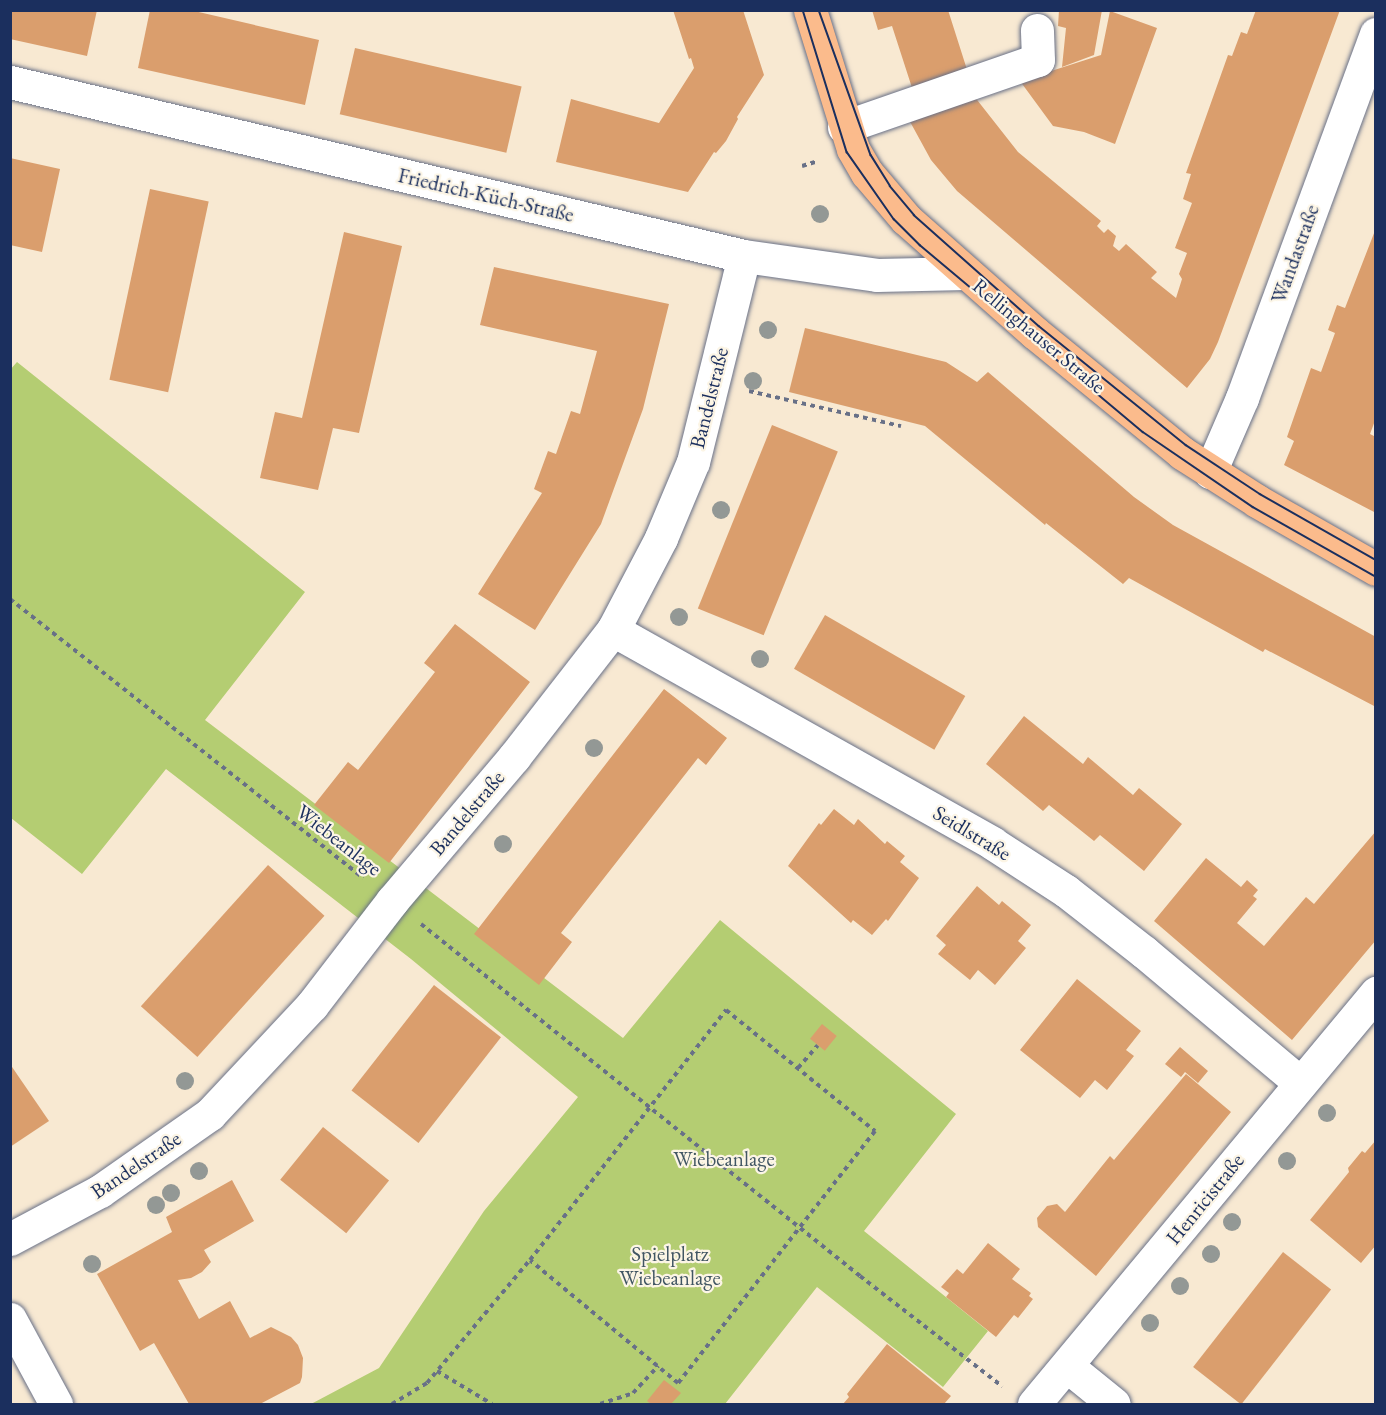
<!DOCTYPE html>
<meta charset="utf-8">
<style>
body{margin:0}
#map{position:relative;width:1386px;height:1415px;overflow:hidden;background:#f8e9d2;font-family:"EB Garamond",serif}
div>[style]{position:absolute}
[style*='--x']{left:calc(var(--x)*1px);top:calc(var(--y)*1px);width:calc(var(--w)*1px);rotate:calc(var(--a)*1deg)}
.green>*{inset:0;background:#b4cd72}
.building>*{inset:0;background:#da9e6d;transform-origin:0 0}
.path>*{height:4px;margin-top:-2px;transform-origin:0;background:repeating-linear-gradient(90deg,#687087 0 4.5px,transparent 0 9px)}
.roads{filter:drop-shadow(0 0 2px #687087) drop-shadow(0 0 2px #687087)}
.minor>*{height:33px;margin:-16.5px;padding:0 16.5px;transform-origin:16.5px;border-radius:16.5px;background:#fff}
.major>*{height:33px;margin:-16.5px;padding:0 16.5px;transform-origin:16.5px;border-radius:16.5px;background:#fbbb8c}
.tram>*{height:1.5px;margin:-0.75px;padding:0 0.75px;transform-origin:0.75px;border-radius:0.75px;background:#1b2f5e}
.trees>*{width:18px;height:18px;margin:-9px;border-radius:50%;background:#939895}
span{translate:-50% -50%;white-space:nowrap;text-align:center;line-height:1.15;-webkit-text-stroke:4.5px #fcf5e5;paint-order:stroke}
.street-label{font-size:21px;color:#1b2f5e}
.park-label{font-size:21px;color:#415663}
.frame{position:absolute;inset:0;border:12px solid #1b2f5e;pointer-events:none}
</style>
<div id="map">
<div class="green">
<i style="clip-path:polygon(17px 362px,305px 592px,205px 720px,623px 1038px,720px 920px,956px 1114px,864px 1231px,988px 1331px,943px 1387px,817px 1287px,725px 1404px,311px 1404px,379px 1368px,484px 1211px,578px 1097px,411px 959px,166px 769px,82px 874px,11px 818px,10px 370px)"></i>
</div>
<div class="building">
<i style="clip-path:polygon(10px 10px,97px 10px,87px 56px,10px 39px)"></i>
<i style="clip-path:polygon(150px 10px,190px 10px,319px 40px,305px 105px,138px 68px)"></i>
<i style="clip-path:polygon(673px 10px,743px 10px,764px 75px,737px 117px,738px 119px,726px 141px,716px 153px,714px 152px,688px 192px,556px 162px,571px 99px,659px 123px,694px 68px,691px 58px,689px 59px)"></i>
<i style="clip-path:polygon(872px 10px,948px 10px,970px 79px,915px 97px,892px 26px,878px 30px)"></i>
<i style="clip-path:polygon(1059px 10px,1102px 10px,1094px 55px,1062px 67px,1066px 28px,1058px 26px)"></i>
<i style="clip-path:polygon(1256px 10px,1340px 10px,1218px 342px,1210px 359px,1187px 388px,957px 191px,931px 160px,908px 118px,974px 96px,1018px 152px,1101px 221px,1097px 226px,1104px 233px,1108px 229px,1116px 236px,1113px 246px,1119px 251px,1126px 244px,1157px 272px,1151px 278px,1176px 298px,1182px 279px,1179px 274px,1187px 253px,1175px 248px,1192px 203px,1183px 199px,1191px 174px,1186px 173px,1228px 55px,1232px 56px,1241px 32px,1247px 34px)"></i>
<i style="clip-path:polygon(1110px 11px,1157px 28px,1115px 144px,1084px 132px,1053px 126px,1020px 81px,1101px 55px)"></i>
<i style="left:355px;top:48px;width:171px;height:68px;rotate:13deg"></i>
<i style="clip-path:polygon(10px 158px,60px 169px,42px 252px,10px 245px)"></i>
<i style="left:150px;top:189px;width:60px;height:195px;rotate:12deg"></i>
<i style="clip-path:polygon(1376px 228px,1376px 418px,1370px 434px,1376px 437px,1376px 513px,1284px 465px,1294px 441px,1287px 437px,1311px 368px,1321px 372px,1335px 333px,1328px 330px,1337px 305px,1345px 308px)"></i>
<i style="clip-path:polygon(344px 232px,402px 246px,359px 433px,333px 428px,318px 490px,260px 478px,275px 412px,302px 418px)"></i>
<i style="clip-path:polygon(494px 267px,669px 304px,643px 409px,601px 524px,535px 630px,478px 594px,542px 493px,534px 489px,548px 451px,556px 454px,571px 411px,580px 414px,597px 351px,480px 325px)"></i>
<i style="clip-path:polygon(805px 328px,946px 362px,977px 382px,988px 372px,1134px 497px,1173px 525px,1376px 637px,1376px 707px,1265px 649px,1263px 652px,1129px 578px,1123px 584px,1046px 523px,1045px 525px,925px 426px,789px 392px)"></i>
<i style="left:772px;top:425px;width:71px;height:198px;rotate:22deg"></i>
<i style="left:825px;top:615px;width:162px;height:62px;rotate:30deg"></i>
<i style="clip-path:polygon(455px 624px,530px 682px,389px 863px,314px 805px,348px 762px,358px 770px,435px 672px,424px 663px)"></i>
<i style="clip-path:polygon(664px 689px,727px 738px,706px 765px,698px 758px,561px 933px,572px 942px,539px 985px,474px 934px)"></i>
<i style="clip-path:polygon(1024px 716px,1083px 764px,1088px 757px,1133px 795px,1139px 788px,1182px 824px,1144px 871px,1100px 835px,1094px 841px,1049px 805px,1043px 811px,986px 764px)"></i>
<i style="clip-path:polygon(834px 809px,854px 825px,858px 819px,885px 844px,887px 841px,905px 856px,900px 862px,919px 878px,888px 921px,886px 919px,872px 935px,853px 920px,851px 923px,788px 866px,819px 823px,821px 825px)"></i>
<i style="clip-path:polygon(1376px 831px,1376px 940px,1292px 1040px,1154px 921px,1206px 858px,1241px 887px,1247px 880px,1258px 890px,1253px 896px,1257px 899px,1237px 923px,1264px 946px,1306px 897px,1314px 904px)"></i>
<i style="left:268px;top:865px;width:76px;height:190px;rotate:42deg"></i>
<i style="clip-path:polygon(977px 886px,999px 905px,1002px 901px,1031px 925px,1018px 941px,1026px 948px,995px 985px,978px 970px,970px 980px,938px 954px,946px 945px,936px 936px)"></i>
<i style="clip-path:polygon(1077px 979px,1141px 1031px,1126px 1050px,1134px 1056px,1107px 1090px,1095px 1080px,1080px 1098px,1020px 1050px)"></i>
<i style="left:434px;top:985px;width:85px;height:134px;rotate:38deg"></i>
<i style="left:822px;top:1024px;width:19px;height:19px;rotate:39deg"></i>
<i style="clip-path:polygon(1180px 1047px,1208px 1071px,1198px 1083px,1185px 1072px,1181px 1077px,1165px 1064px)"></i>
<i style="clip-path:polygon(10px 1064px,49px 1121px,10px 1147px)"></i>
<i style="clip-path:polygon(1186px 1074px,1231px 1112px,1096px 1276px,1038px 1227px,1037px 1218px,1047px 1206px,1057px 1204px,1065px 1212px,1110px 1156px,1114px 1160px)"></i>
<i style="left:323px;top:1127px;width:85px;height:68px;rotate:39deg"></i>
<i style="clip-path:polygon(1376px 1140px,1376px 1245px,1361px 1263px,1310px 1220px,1349px 1172px,1348px 1168px,1362px 1151px,1365px 1153px)"></i>
<i style="clip-path:polygon(232px 1180px,254px 1221px,204px 1250px,211px 1262px,202px 1272px,191px 1278px,178px 1280px,199px 1319px,230px 1301px,250px 1338px,271px 1327px,291px 1337px,298px 1345px,303px 1358px,302px 1377px,300px 1383px,260px 1404px,189px 1404px,154px 1343px,140px 1351px,97px 1274px,172px 1232px,166px 1217px)"></i>
<i style="clip-path:polygon(988px 1243px,1020px 1269px,1012px 1279px,1031px 1293px,1029px 1296px,1033px 1299px,1018px 1318px,1014px 1315px,996px 1337px,946px 1297px,949px 1293px,941px 1287px,957px 1269px,963px 1274px)"></i>
<i style="left:1283px;top:1252px;width:61px;height:146px;rotate:38deg"></i>
<i style="clip-path:polygon(887px 1344px,951px 1396px,944px 1404px,843px 1404px,849px 1397px,847px 1394px)"></i>
<i style="clip-path:polygon(664px 1380px,681px 1393px,671px 1404px,651px 1404px,647px 1401px)"></i>
</div>
<div class="path">
<i style="--x:802;--y:166;--w:17;--a:-17"></i>
<i style="--x:749;--y:391;--w:156;--a:13"></i>
<i style="--x:10;--y:599;--w:450;--a:38.3"></i>
<i style="--x:421;--y:924;--w:563;--a:38.72"></i>
<i style="--x:860;--y:1276;--w:180;--a:37.8"></i>
<i style="--x:798;--y:1068;--w:30;--a:-49"></i>
<i style="--x:437;--y:1371;--w:64;--a:31"></i>
<i style="--x:392;--y:1404;--w:41;--a:-31"></i>
<i style="--x:427;--y:1383;--w:160;--a:-50.1"></i>
<i style="--x:530;--y:1260;--w:318;--a:-51.9"></i>
<i style="--x:726;--y:1010;--w:192;--a:39.1"></i>
<i style="--x:875;--y:1131;--w:320;--a:128"></i>
<i style="--x:678;--y:1383;--w:192;--a:-140.3"></i>
<i style="--x:600;--y:1404;--w:35;--a:-18"></i>
<i style="--x:633;--y:1393;--w:37;--a:-47"></i>
</div>
<div class="roads">
<div class="minor">
<i style="--x:10;--y:82;--w:754;--a:13.34"></i>
<i style="--x:744;--y:256;--w:134;--a:8.1"></i>
<i style="--x:877;--y:275;--w:89;--a:-1.3"></i>
<i style="--x:844;--y:127;--w:205;--a:-19.1"></i>
<i style="--x:1038;--y:60;--w:30;--a:-92"></i>
<i style="--x:1210;--y:472;--w:81;--a:-66.6"></i>
<i style="--x:1242;--y:398;--w:388;--a:-69.8"></i>
<i style="--x:613;--y:630;--w:435;--a:29.3"></i>
<i style="--x:992;--y:843;--w:88;--a:33"></i>
<i style="--x:1066;--y:891;--w:99;--a:38"></i>
<i style="--x:1144;--y:952;--w:204;--a:40"></i>
<i style="--x:10;--y:1239;--w:102;--a:-28.1"></i>
<i style="--x:100;--y:1191;--w:134;--a:-35"></i>
<i style="--x:210;--y:1114;--w:149;--a:-46.9"></i>
<i style="--x:312;--y:1005;--w:131;--a:-52.4"></i>
<i style="--x:392;--y:901;--w:189;--a:-49.7"></i>
<i style="--x:514;--y:757;--w:161;--a:-52.1"></i>
<i style="--x:613;--y:630;--w:104;--a:-62.4"></i>
<i style="--x:661;--y:538;--w:82;--a:-67.2"></i>
<i style="--x:693;--y:462;--w:212;--a:-76.1"></i>
<i style="--x:10;--y:1319;--w:97;--a:61.6"></i>
<i style="--x:1067;--y:1366;--w:60;--a:39"></i>
<i style="--x:1034;--y:1404;--w:535;--a:-50.24"></i>
</div>
<div class="major">
<i style="--x:810;--y:10;--w:145;--a:72.8"></i>
<i style="--x:853;--y:149;--w:28;--a:60"></i>
<i style="--x:867;--y:173;--w:60;--a:49.7"></i>
<i style="--x:906;--y:219;--w:172;--a:41.5"></i>
<i style="--x:1035;--y:333;--w:190;--a:39.2"></i>
<i style="--x:1182;--y:453;--w:89;--a:32.6"></i>
<i style="--x:1257;--y:501;--w:137;--a:29.7"></i>
</div>
</div>
<div class="tram">
<i style="--x:803;--y:10;--w:149;--a:72.8"></i>
<i style="--x:847;--y:152;--w:82;--a:55"></i>
<i style="--x:894;--y:219;--w:37;--a:45"></i>
<i style="--x:920;--y:245;--w:291;--a:40"></i>
<i style="--x:1143;--y:432;--w:133;--a:34.3"></i>
<i style="--x:1253;--y:507;--w:142;--a:29.6"></i>
<i style="--x:819;--y:10;--w:154;--a:70.3"></i>
<i style="--x:871;--y:155;--w:36;--a:58"></i>
<i style="--x:890;--y:186;--w:38;--a:50"></i>
<i style="--x:914;--y:215;--w:167;--a:41.6"></i>
<i style="--x:1039;--y:326;--w:189;--a:39"></i>
<i style="--x:1186;--y:445;--w:89;--a:33.5"></i>
<i style="--x:1260;--y:494;--w:133;--a:29.6"></i>
</div>
<div class="trees">
<i style="left:820px;top:214px"></i>
<i style="left:768px;top:330px"></i>
<i style="left:753px;top:381px"></i>
<i style="left:721px;top:510px"></i>
<i style="left:679px;top:617px"></i>
<i style="left:760px;top:659px"></i>
<i style="left:594px;top:748px"></i>
<i style="left:503px;top:844px"></i>
<i style="left:185px;top:1081px"></i>
<i style="left:1327px;top:1113px"></i>
<i style="left:1287px;top:1161px"></i>
<i style="left:199px;top:1171px"></i>
<i style="left:171px;top:1193px"></i>
<i style="left:156px;top:1205px"></i>
<i style="left:1232px;top:1222px"></i>
<i style="left:1211px;top:1254px"></i>
<i style="left:92px;top:1264px"></i>
<i style="left:1180px;top:1286px"></i>
<i style="left:1150px;top:1323px"></i>
</div>
<div class="street-label">
<span style="left:486px;top:195px;rotate:13deg">Friedrich-Küch-Straße</span>
<span style="left:1295px;top:254px;rotate:-70deg">Wandastraße</span>
<span style="left:1039px;top:336px;rotate:40deg">Rellinghauser Straße</span>
<span style="left:709px;top:398px;rotate:-76deg">Bandelstraße</span>
<span style="left:467px;top:813px;rotate:-50deg">Bandelstraße</span>
<span style="left:972px;top:833px;rotate:31deg">Seidlstraße</span>
<span style="left:339px;top:840px;rotate:38deg">Wiebeanlage</span>
<span style="left:136px;top:1165px;rotate:-34deg">Bandelstraße</span>
<span style="left:1205px;top:1199px;rotate:-51deg">Henricistraße</span>
</div>
<div class="park-label">
<span style="left:724px;top:1159px">Wiebeanlage</span>
<span style="left:670px;top:1266px">Spielplatz<br>Wiebeanlage</span>
</div>
<div class="frame"></div>
</div>
